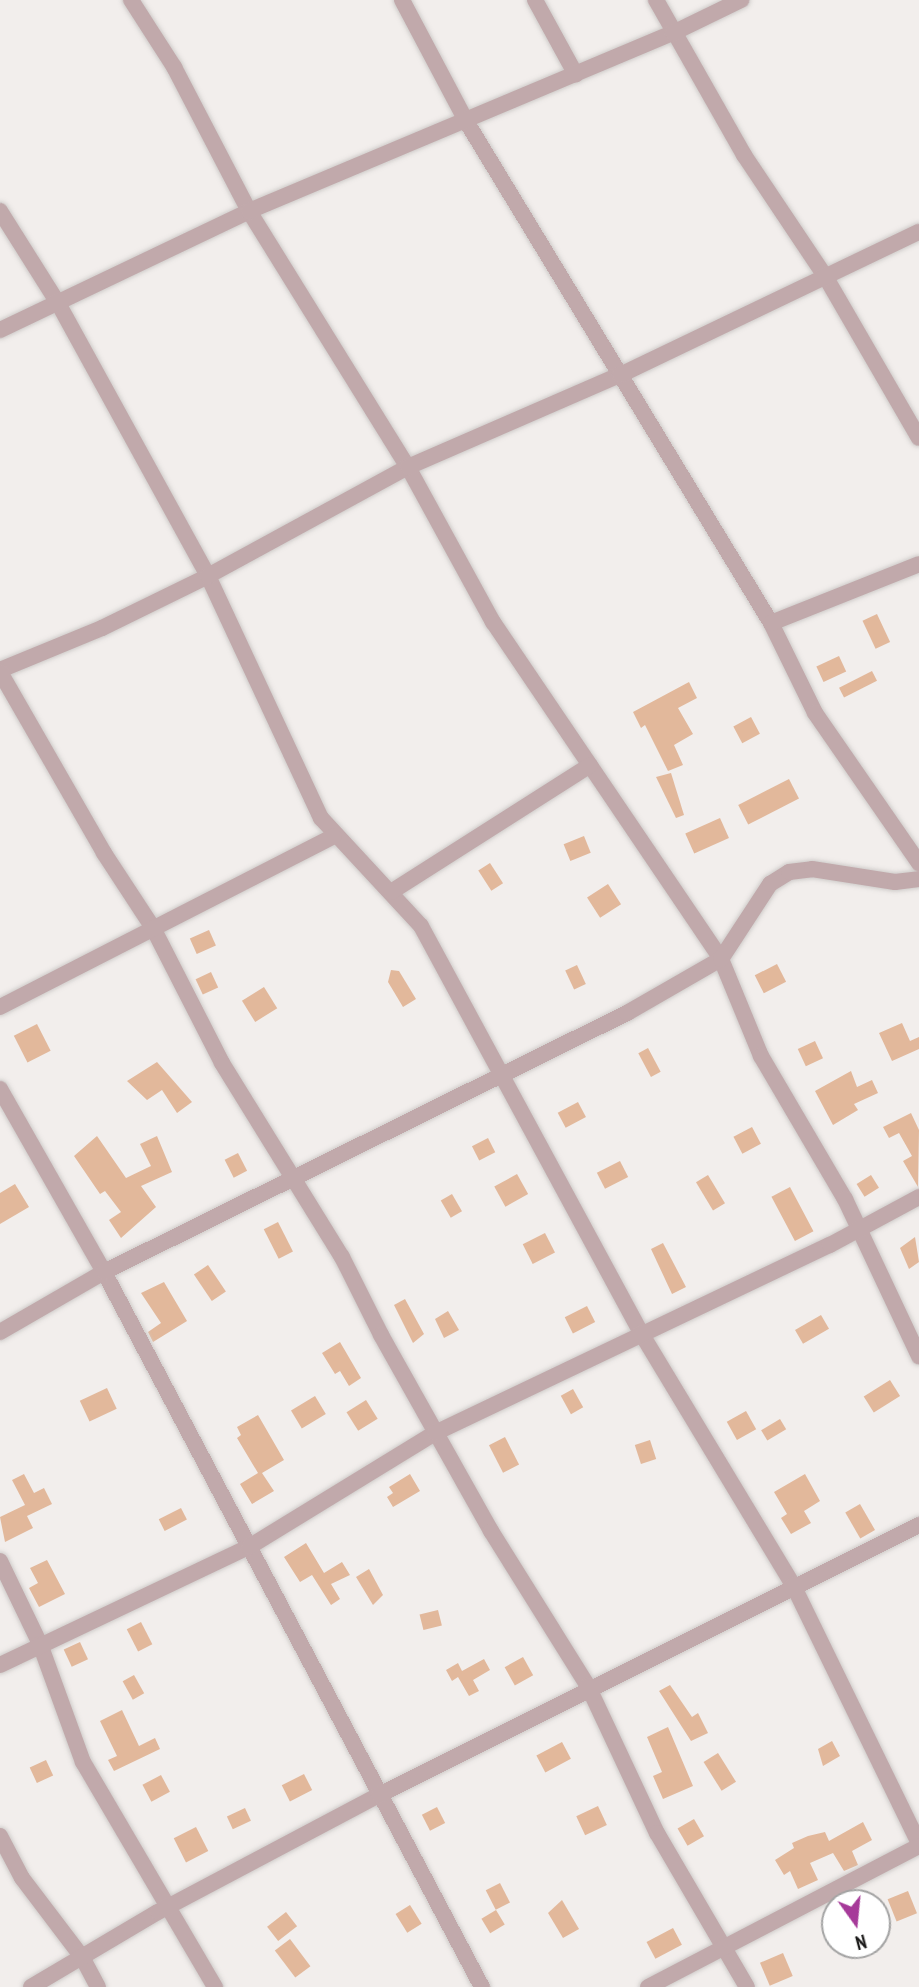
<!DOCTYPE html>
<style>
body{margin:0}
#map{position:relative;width:919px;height:1987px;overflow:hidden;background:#f2eeec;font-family:"PT Sans Narrow",sans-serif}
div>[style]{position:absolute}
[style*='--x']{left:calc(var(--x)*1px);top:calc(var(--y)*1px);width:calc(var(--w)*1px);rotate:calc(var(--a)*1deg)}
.building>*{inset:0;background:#e2b89b;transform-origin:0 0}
.roads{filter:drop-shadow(0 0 2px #cfccca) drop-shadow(0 0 2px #cfccca)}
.minor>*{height:16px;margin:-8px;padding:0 8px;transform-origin:8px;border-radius:8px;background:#c1a9ab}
span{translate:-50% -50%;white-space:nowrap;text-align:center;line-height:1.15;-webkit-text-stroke:7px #fff;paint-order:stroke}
.north{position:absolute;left:821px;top:1889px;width:70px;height:70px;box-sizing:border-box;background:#fff;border:2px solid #a3a3a3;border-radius:50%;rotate:165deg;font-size:19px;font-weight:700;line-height:28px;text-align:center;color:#1a1918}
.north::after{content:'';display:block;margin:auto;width:24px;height:32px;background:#a63a99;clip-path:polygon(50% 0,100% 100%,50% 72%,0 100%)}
</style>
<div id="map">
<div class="building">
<i style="left:877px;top:614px;width:31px;height:16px;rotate:65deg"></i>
<i style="left:839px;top:656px;width:17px;height:25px;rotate:65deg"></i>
<i style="left:872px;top:671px;width:11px;height:37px;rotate:63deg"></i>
<i style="clip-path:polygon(689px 682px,697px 698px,678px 708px,693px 734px,674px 745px,683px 765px,668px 771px,645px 725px,641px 728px,633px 712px)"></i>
<i style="left:751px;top:717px;width:19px;height:20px;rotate:62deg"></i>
<i style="clip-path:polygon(671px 773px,684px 815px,676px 818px,656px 777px)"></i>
<i style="left:789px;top:779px;width:22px;height:57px;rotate:63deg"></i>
<i style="left:720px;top:818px;width:22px;height:38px;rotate:66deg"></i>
<i style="left:584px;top:836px;width:18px;height:22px;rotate:68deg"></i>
<i style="left:490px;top:863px;width:24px;height:14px;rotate:57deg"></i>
<i style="left:608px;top:884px;width:24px;height:25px;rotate:57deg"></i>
<i style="left:209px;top:930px;width:17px;height:21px;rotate:66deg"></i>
<i style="left:777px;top:964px;width:20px;height:25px;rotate:63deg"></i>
<i style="left:577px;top:965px;width:21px;height:13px;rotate:65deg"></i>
<i style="clip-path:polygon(391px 970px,399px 971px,416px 999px,403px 1007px,388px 982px)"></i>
<i style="left:211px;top:972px;width:17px;height:17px;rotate:65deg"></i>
<i style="left:264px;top:987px;width:25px;height:26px;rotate:58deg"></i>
<i style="clip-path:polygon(902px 1023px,910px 1041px,919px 1037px,919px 1049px,892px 1061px,879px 1033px)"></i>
<i style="left:37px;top:1024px;width:30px;height:26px;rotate:63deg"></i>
<i style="left:815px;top:1041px;width:19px;height:19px;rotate:65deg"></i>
<i style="left:648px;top:1048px;width:27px;height:11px;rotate:62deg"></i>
<i style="clip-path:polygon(157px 1062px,192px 1102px,177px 1113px,162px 1090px,147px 1100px,127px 1081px)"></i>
<i style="clip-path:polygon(851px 1071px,857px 1087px,872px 1080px,878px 1093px,854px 1104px,858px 1110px,833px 1125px,815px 1091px)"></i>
<i style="left:578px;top:1102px;width:17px;height:23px;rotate:62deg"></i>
<i style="clip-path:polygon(911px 1113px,919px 1130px,918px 1187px,903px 1161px,912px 1156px,899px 1133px,889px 1138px,883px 1127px)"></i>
<i style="left:752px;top:1127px;width:19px;height:21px;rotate:62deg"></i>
<i style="clip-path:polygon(97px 1136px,126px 1178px,151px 1166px,140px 1144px,157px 1136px,172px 1172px,141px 1186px,156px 1207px,121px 1238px,109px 1220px,121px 1212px,105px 1191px,100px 1194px,74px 1156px)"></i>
<i style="left:488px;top:1138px;width:16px;height:18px;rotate:63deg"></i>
<i style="left:238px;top:1153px;width:20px;height:15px;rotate:63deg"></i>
<i style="left:620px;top:1161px;width:18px;height:26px;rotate:63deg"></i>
<i style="left:517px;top:1174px;width:23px;height:26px;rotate:61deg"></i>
<i style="left:708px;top:1175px;width:33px;height:14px;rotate:59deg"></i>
<i style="left:871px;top:1175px;width:15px;height:17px;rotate:58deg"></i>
<i style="clip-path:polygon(15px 1184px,29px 1207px,0 1224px,0 1193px)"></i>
<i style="left:790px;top:1187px;width:50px;height:21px;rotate:62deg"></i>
<i style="left:452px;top:1194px;width:20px;height:13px;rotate:60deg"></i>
<i style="left:278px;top:1222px;width:33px;height:16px;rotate:63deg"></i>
<i style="left:545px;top:1233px;width:22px;height:25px;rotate:63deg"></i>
<i style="clip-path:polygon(915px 1237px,919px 1262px,909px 1269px,900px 1248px)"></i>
<i style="clip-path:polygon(663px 1243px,686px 1287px,672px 1294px,651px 1249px)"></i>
<i style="left:208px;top:1265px;width:32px;height:17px;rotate:56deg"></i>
<i style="clip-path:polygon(164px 1282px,187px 1321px,153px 1342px,148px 1332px,161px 1323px,141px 1293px)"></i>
<i style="clip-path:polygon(405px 1299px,424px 1334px,413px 1343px,394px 1305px)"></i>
<i style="left:587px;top:1306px;width:18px;height:25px;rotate:63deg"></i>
<i style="clip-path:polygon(448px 1311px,459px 1330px,444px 1338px,435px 1319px)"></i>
<i style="left:821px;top:1315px;width:16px;height:30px;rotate:60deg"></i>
<i style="clip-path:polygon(340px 1342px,361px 1378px,349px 1386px,340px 1371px,335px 1374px,322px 1353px)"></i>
<i style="left:890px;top:1380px;width:19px;height:31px;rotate:58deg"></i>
<i style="left:107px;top:1388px;width:23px;height:30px;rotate:65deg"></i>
<i style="left:573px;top:1389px;width:21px;height:14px;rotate:61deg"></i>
<i style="left:315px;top:1396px;width:21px;height:28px;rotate:59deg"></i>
<i style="left:366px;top:1400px;width:22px;height:23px;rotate:58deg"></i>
<i style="left:746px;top:1411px;width:21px;height:22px;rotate:61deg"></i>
<i style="clip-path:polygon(258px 1415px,284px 1460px,262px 1473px,274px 1491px,252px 1504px,240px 1484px,258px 1473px,237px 1438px,241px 1435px,237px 1427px)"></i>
<i style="left:780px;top:1419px;width:12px;height:22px;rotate:59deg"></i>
<i style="left:505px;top:1437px;width:31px;height:18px;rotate:63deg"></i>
<i style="left:650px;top:1440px;width:20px;height:16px;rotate:72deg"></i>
<i style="clip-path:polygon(24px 1474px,34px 1493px,44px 1488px,52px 1504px,27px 1516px,33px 1528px,5px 1542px,0 1517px,25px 1505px,12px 1480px)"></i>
<i style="clip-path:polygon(410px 1474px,420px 1491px,393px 1507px,387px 1497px,393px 1493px,389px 1487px)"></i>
<i style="clip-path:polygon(805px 1474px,820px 1501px,804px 1511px,811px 1523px,791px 1534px,781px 1518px,787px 1514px,774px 1492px)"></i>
<i style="left:860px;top:1504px;width:30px;height:17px;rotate:60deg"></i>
<i style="left:181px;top:1508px;width:13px;height:25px;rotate:63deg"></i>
<i style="clip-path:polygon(306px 1543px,324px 1573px,342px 1562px,350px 1575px,331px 1584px,340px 1599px,331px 1605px,312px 1575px,300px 1582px,284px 1557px)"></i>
<i style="clip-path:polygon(47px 1560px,65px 1594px,39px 1607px,29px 1588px,38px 1583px,30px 1568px)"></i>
<i style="clip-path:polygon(369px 1569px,383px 1595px,373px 1605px,356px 1577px)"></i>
<i style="left:438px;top:1610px;width:16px;height:19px;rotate:76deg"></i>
<i style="left:141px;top:1622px;width:25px;height:16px;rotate:63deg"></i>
<i style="left:80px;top:1642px;width:19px;height:18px;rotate:65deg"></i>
<i style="left:523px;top:1657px;width:21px;height:21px;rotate:61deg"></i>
<i style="clip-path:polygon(484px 1659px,490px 1670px,473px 1680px,479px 1691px,469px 1696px,458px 1677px,452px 1681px,446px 1670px,458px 1663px,462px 1671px)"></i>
<i style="left:134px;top:1675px;width:21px;height:13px;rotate:61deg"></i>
<i style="clip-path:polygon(670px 1685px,692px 1717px,698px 1713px,708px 1733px,691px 1741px,659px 1691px)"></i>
<i style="clip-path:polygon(122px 1710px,139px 1746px,155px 1738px,160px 1749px,114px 1771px,108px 1760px,117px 1756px,100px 1721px)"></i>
<i style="clip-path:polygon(668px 1727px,693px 1786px,663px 1799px,653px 1776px,662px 1772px,647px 1737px)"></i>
<i style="clip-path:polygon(832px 1741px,840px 1756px,823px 1766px,818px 1749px)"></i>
<i style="left:562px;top:1742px;width:19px;height:29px;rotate:62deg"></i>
<i style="left:718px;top:1753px;width:34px;height:17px;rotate:58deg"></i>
<i style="left:46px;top:1760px;width:17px;height:18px;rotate:65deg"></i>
<i style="left:304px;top:1774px;width:18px;height:25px;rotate:63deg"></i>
<i style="left:161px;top:1775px;width:19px;height:21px;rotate:62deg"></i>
<i style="left:598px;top:1806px;width:21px;height:24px;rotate:65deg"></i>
<i style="left:437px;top:1807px;width:18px;height:17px;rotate:63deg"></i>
<i style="left:245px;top:1808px;width:14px;height:20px;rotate:65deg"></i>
<i style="left:694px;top:1819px;width:20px;height:19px;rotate:60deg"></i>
<i style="clip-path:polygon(863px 1822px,872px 1840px,852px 1851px,858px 1865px,844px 1871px,833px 1853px,810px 1863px,818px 1880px,798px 1889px,790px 1871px,784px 1875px,775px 1860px,794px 1848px,792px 1843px,808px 1836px,825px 1832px,829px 1841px)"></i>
<i style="left:196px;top:1827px;width:27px;height:25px;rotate:63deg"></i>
<i style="left:500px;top:1883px;width:22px;height:16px;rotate:63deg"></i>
<i style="left:908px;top:1891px;width:24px;height:22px;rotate:68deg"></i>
<i style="clip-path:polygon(562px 1900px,579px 1929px,563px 1938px,548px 1913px)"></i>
<i style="left:410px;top:1905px;width:22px;height:17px;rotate:58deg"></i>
<i style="left:496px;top:1910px;width:17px;height:17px;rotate:59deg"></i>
<i style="left:286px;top:1912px;width:18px;height:24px;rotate:52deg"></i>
<i style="left:673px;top:1928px;width:19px;height:30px;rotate:62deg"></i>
<i style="left:290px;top:1939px;width:34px;height:19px;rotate:53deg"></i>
<i style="left:783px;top:1953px;width:25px;height:25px;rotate:67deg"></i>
</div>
<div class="roads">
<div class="minor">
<i style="--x:131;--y:0;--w:80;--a:57.3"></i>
<i style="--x:174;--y:67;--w:162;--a:62.5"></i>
<i style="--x:249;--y:211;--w:301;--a:58.2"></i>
<i style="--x:408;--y:467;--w:177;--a:61.3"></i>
<i style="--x:493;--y:622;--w:407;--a:55.9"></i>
<i style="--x:721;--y:959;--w:105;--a:67.6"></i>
<i style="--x:761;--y:1056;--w:166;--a:59.6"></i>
<i style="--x:845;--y:1199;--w:174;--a:64.8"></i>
<i style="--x:402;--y:0;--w:137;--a:62.1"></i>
<i style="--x:466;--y:121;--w:587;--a:58.72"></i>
<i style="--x:771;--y:623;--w:100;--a:63.9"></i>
<i style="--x:815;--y:713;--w:183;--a:55.3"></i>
<i style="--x:535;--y:0;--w:85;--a:61.3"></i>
<i style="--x:656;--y:0;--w:178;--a:60.4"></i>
<i style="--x:744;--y:155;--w:146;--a:56.2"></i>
<i style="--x:825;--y:276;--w:187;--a:59.9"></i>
<i style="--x:0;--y:211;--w:109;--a:57.8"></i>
<i style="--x:58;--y:303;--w:311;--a:61.2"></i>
<i style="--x:208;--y:576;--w:267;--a:65"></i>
<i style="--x:321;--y:818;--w:147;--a:47.2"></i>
<i style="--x:421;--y:926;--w:463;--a:61.6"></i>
<i style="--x:641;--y:1333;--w:294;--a:58.9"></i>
<i style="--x:793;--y:1585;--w:287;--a:64"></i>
<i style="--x:0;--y:330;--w:276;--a:-25.5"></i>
<i style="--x:249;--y:211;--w:460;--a:-22.8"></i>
<i style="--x:673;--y:33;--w:76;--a:-25.9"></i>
<i style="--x:771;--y:623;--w:159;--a:-21.7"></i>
<i style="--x:0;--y:670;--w:110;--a:-22.4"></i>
<i style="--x:102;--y:628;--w:118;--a:-26.1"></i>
<i style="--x:208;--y:576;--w:228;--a:-28.6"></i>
<i style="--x:408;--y:467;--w:231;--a:-23.5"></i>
<i style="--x:620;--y:375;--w:331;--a:-25.6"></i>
<i style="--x:0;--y:672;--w:209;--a:60.1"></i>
<i style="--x:104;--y:853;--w:90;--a:56.8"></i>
<i style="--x:153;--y:928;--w:152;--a:62.9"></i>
<i style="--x:222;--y:1063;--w:228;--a:58.3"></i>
<i style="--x:342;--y:1257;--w:87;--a:63.4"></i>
<i style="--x:381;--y:1335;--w:225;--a:60.7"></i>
<i style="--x:491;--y:1531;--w:183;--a:58"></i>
<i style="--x:588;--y:1686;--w:162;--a:64.9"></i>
<i style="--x:657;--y:1833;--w:178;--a:59.7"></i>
<i style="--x:391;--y:892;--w:236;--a:-32.5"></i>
<i style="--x:0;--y:1007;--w:375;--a:-27.1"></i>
<i style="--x:0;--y:1089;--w:210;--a:60.4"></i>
<i style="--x:104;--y:1272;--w:809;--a:62.14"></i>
<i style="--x:0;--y:1332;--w:120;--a:-30"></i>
<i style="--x:104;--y:1272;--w:584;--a:-26.35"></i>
<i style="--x:627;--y:1013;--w:108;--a:-29.9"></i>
<i style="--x:721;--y:959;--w:90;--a:-56.8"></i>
<i style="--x:770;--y:884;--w:22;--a:-32"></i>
<i style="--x:789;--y:872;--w:23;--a:-7"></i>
<i style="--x:812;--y:869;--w:84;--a:8.9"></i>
<i style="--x:895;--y:882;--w:24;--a:-7"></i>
<i style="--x:0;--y:1561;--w:92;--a:64.3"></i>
<i style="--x:40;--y:1644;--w:126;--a:70"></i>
<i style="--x:83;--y:1762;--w:261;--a:59.6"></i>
<i style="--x:0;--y:1665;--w:276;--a:-25.4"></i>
<i style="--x:249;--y:1547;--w:218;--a:-31.5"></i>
<i style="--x:435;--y:1433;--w:437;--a:-25.5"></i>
<i style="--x:830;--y:1245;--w:101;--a:-28.3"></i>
<i style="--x:0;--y:1836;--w:47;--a:62.4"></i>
<i style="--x:22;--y:1878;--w:99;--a:52.8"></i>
<i style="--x:82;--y:1957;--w:34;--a:62"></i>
<i style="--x:31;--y:1987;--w:147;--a:-30.6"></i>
<i style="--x:158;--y:1912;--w:250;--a:-27.9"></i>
<i style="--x:379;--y:1795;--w:604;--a:-26.57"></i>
<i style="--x:648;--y:1987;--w:305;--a:-27.5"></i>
</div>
</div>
<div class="north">N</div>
</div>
